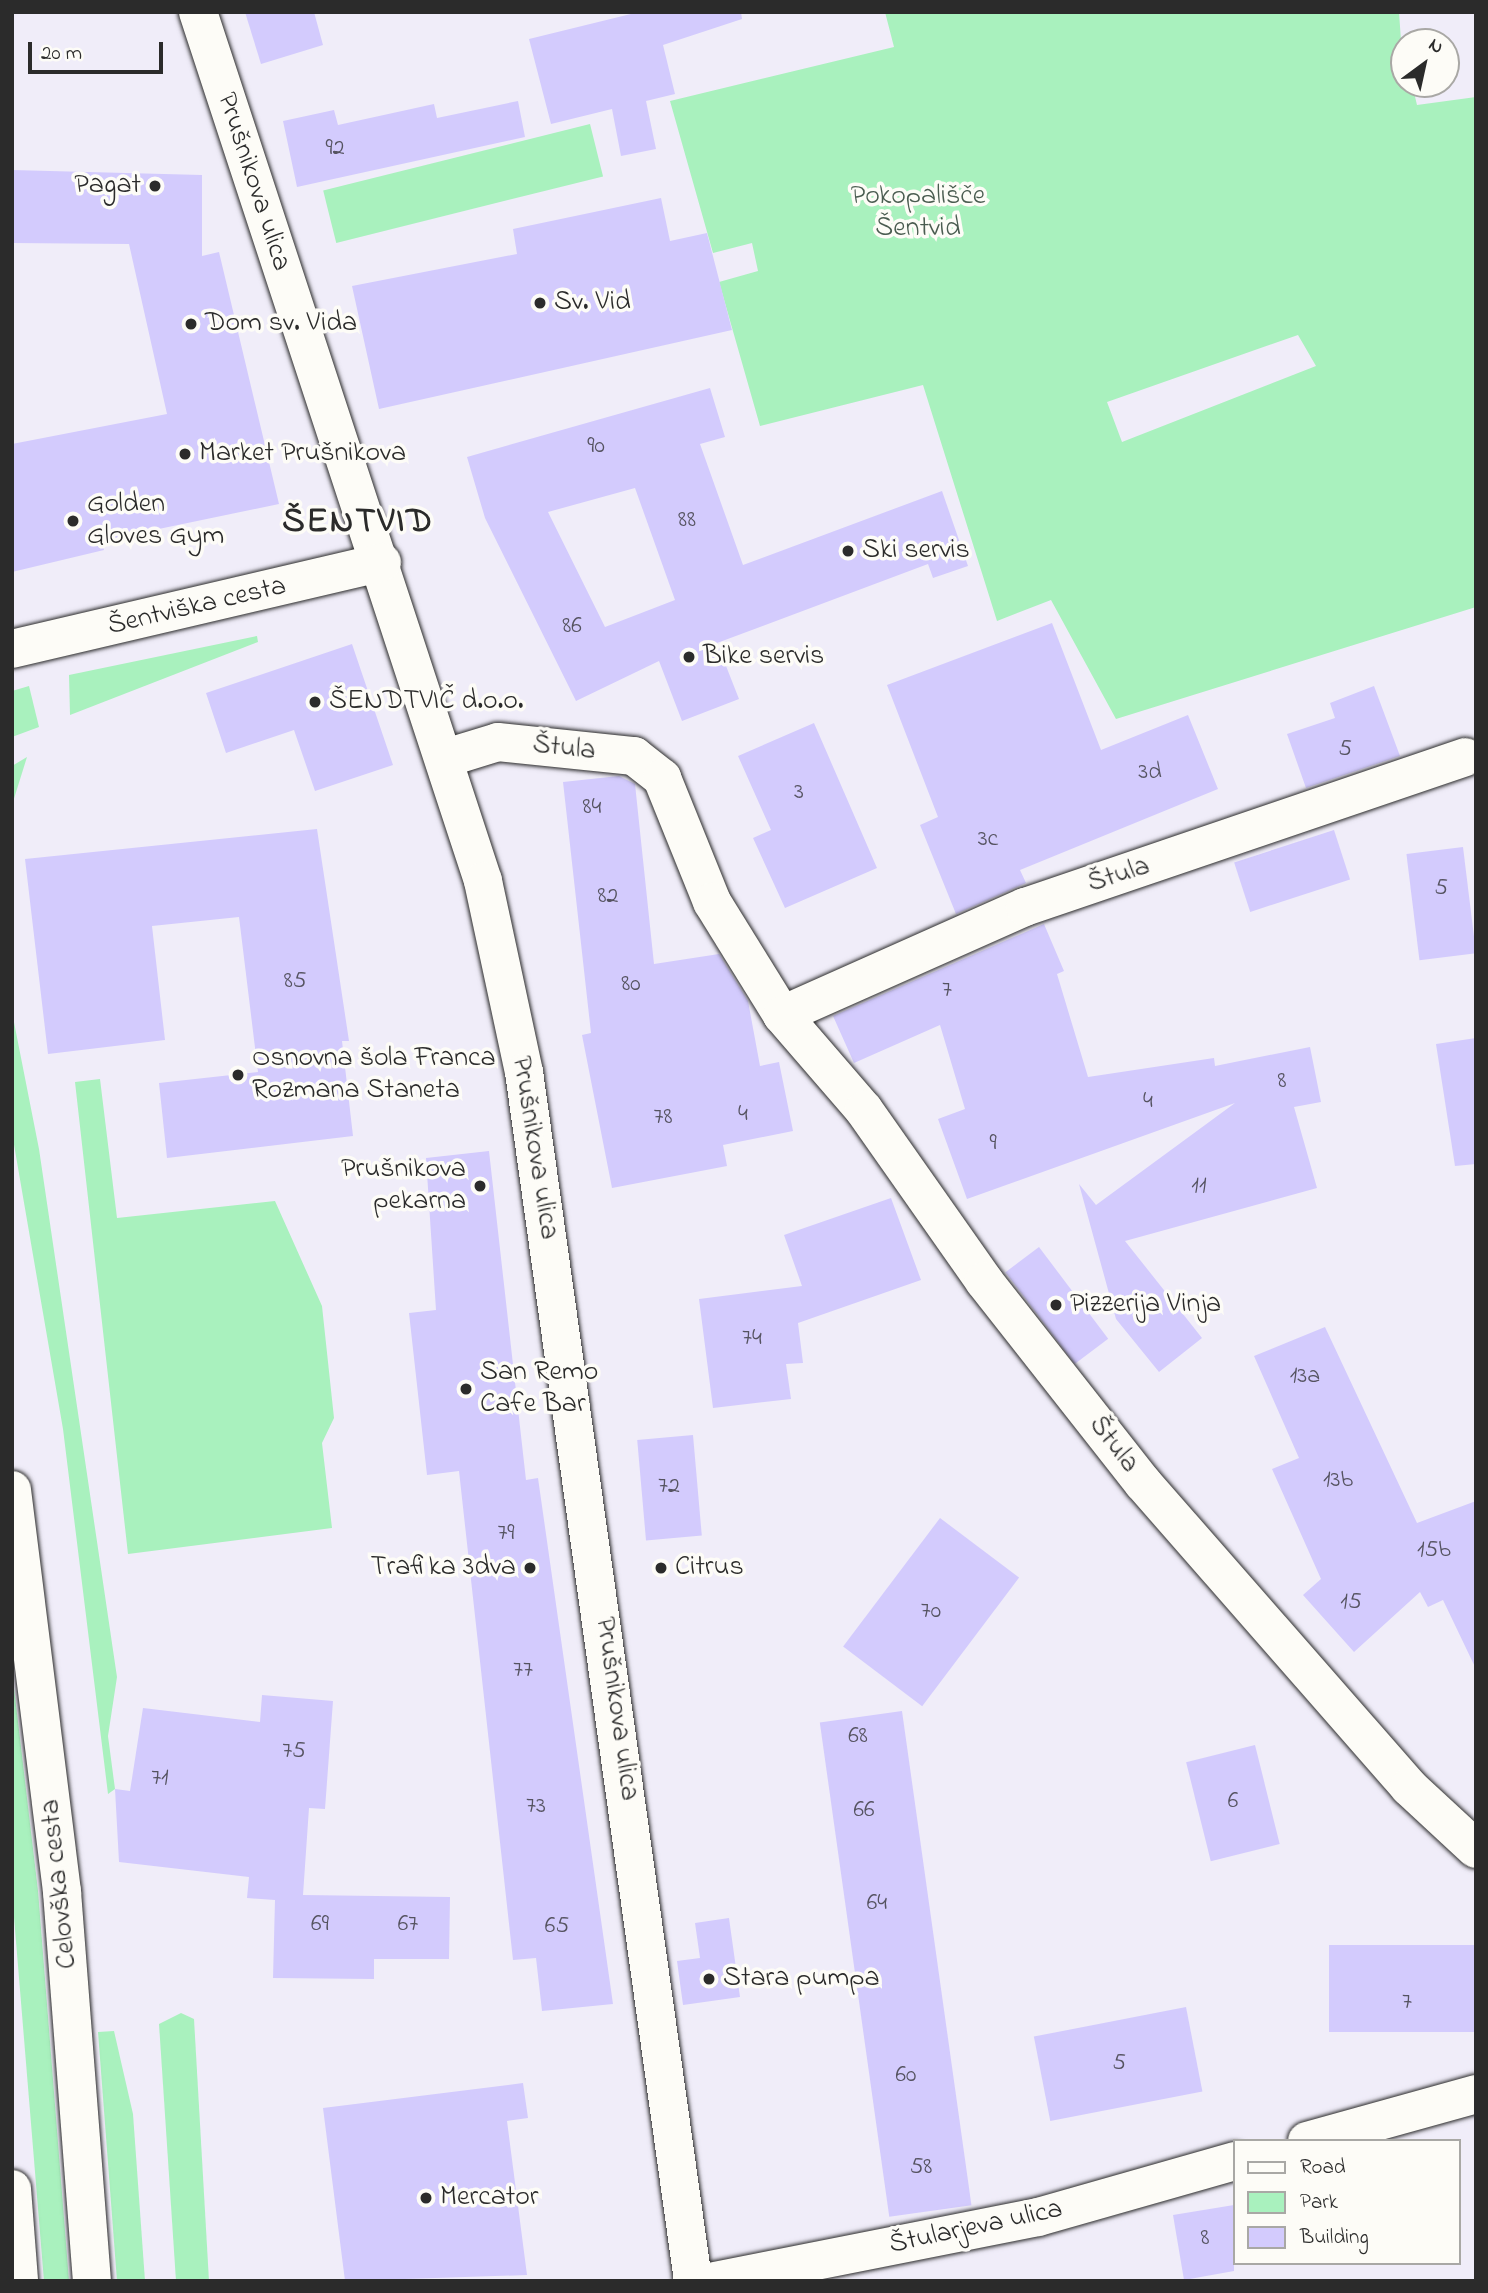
<!DOCTYPE html>
<meta charset="utf-8">
<style>
body{margin:0}
#map{position:relative;width:1488px;height:2293px;overflow:hidden;background:#f0edf9;font-family:"Indie Flower",sans-serif}
div>[style]{position:absolute}
[style*='--x']{left:calc(var(--x)*1px);top:calc(var(--y)*1px);width:calc(var(--w)*1px);rotate:calc(var(--a)*1deg)}
.green>*{inset:0;background:#a9f1be;transform-origin:0 0}
.building>*{inset:0;background:#d3cbfd;transform-origin:0 0}
.roads{filter:drop-shadow(0 0 2px #2b2b2b) drop-shadow(0 0 2px #2b2b2b)}
.minor>*{height:38px;margin:-19px;padding:0 19px;transform-origin:19px;border-radius:19px;background:#fdfcf7}
.major>*{height:38px;margin:-19px;padding:0 19px;transform-origin:19px;border-radius:19px;background:#fdfcf7}
.dots>*{width:19px;height:19px;translate:-50% -50%;box-sizing:border-box;border:4px solid #fdfcf7;border-radius:50%}
span{translate:-50% -50%;white-space:nowrap;text-align:center;line-height:1.15;-webkit-text-stroke:7px #fdfcf7;paint-order:stroke}
.number-label{font-size:24px;color:#555360}
.number-label span{-webkit-text-stroke-width:0}
.street-label{font-size:28px;color:#2b2b2b}
.poi-label{font-size:28px;color:#2b2b2b}
.right{translate:-100% -50%;text-align:right}
.left{translate:0 -50%;text-align:left}
.park-label{font-size:28px;color:#4a5c50}
.district-label{font-size:35px;color:#2b2b2b;font-weight:700;letter-spacing:2px}
.frame{position:absolute;inset:0;border:14px solid #2b2b2b;pointer-events:none}
.legend{position:absolute;left:1233px;top:2139px;width:228px;height:126px;box-sizing:border-box;background:#fdfcf7;border:2px solid #a9a8a5;margin:0;padding:9px 12px;list-style:none;font-size:21px;color:#2b2b2b}
.legend li{display:flex;align-items:center;gap:14px;height:35px}
.legend b{width:35px;border:2px solid #a9a8a5}
.north{position:absolute;left:1390px;top:28px;width:70px;height:70px;box-sizing:border-box;background:#fdfcf7;border:2px solid #a9a8a5;border-radius:50%;rotate:33deg;font-size:19px;font-weight:700;line-height:28px;text-align:center;color:#2b2b2b}
.north::after{content:'';display:block;margin:auto;width:24px;height:32px;background:#2b2b2b;clip-path:polygon(50% 0,100% 100%,50% 72%,0 100%)}
.scale{position:absolute;left:28px;top:42px;width:135px;height:32px;box-sizing:border-box;border:4px solid #2b2b2b;border-top:0;padding-left:9px;font-size:21px;line-height:24px;white-space:nowrap;color:#2b2b2b;-webkit-text-stroke:5px #fdfcf7;paint-order:stroke}
</style>
<div id="map">
<div class="green">
<i style="clip-path:polygon(evenodd,885px 12px,1399px 12px,1404px 84px,1412px 84px,1417px 105px,1476px 97px,1476px 607px,1116px 719px,1051px 600px,997px 621px,923px 385px,760px 426px,719px 282px,758px 271px,752px 243px,713px 253px,670px 101px,894px 47px,885px 12px,1298px 335px,1316px 366px,1122px 442px,1107px 402px,1298px 335px)"></i>
<i style="left:590px;top:124px;width:54px;height:275px;rotate:76deg"></i>
<i style="clip-path:polygon(257px 636px,258px 642px,70px 715px,69px 675px)"></i>
<i style="clip-path:polygon(29px 686px,39px 727px,12px 737px,12px 691px)"></i>
<i style="clip-path:polygon(27px 757px,12px 805px,12px 766px)"></i>
<i style="clip-path:polygon(12px 1012px,39px 1149px,117px 1677px,108px 1736px,115px 1789px,108px 1794px,63px 1429px,12px 1133px)"></i>
<i style="clip-path:polygon(100px 1079px,117px 1218px,275px 1201px,322px 1306px,334px 1418px,322px 1443px,332px 1528px,128px 1554px,75px 1082px)"></i>
<i style="clip-path:polygon(12px 1671px,38px 1891px,69px 2281px,44px 2281px,12px 1893px)"></i>
<i style="clip-path:polygon(181px 2013px,194px 2019px,209px 2281px,176px 2281px,159px 2024px)"></i>
<i style="clip-path:polygon(114px 2031px,133px 2114px,145px 2281px,117px 2281px,98px 2032px)"></i>
</div>
<div class="building">
<i style="clip-path:polygon(245px 12px,314px 12px,323px 45px,261px 64px)"></i>
<i style="clip-path:polygon(639px 12px,741px 12px,742px 19px,663px 45px,675px 94px,646px 101px,656px 149px,621px 156px,612px 109px,551px 124px,529px 39px)"></i>
<i style="clip-path:polygon(518px 101px,525px 137px,297px 187px,283px 121px,334px 110px,338px 125px,434px 104px,437px 118px)"></i>
<i style="clip-path:polygon(12px 170px,202px 175px,202px 256px,219px 252px,279px 504px,101px 541px,104px 550px,12px 572px,12px 444px,167px 414px,129px 244px,12px 243px)"></i>
<i style="clip-path:polygon(661px 198px,670px 241px,707px 233px,732px 330px,379px 409px,352px 286px,517px 254px,513px 229px)"></i>
<i style="clip-path:polygon(evenodd,710px 388px,725px 437px,700px 444px,743px 565px,942px 491px,968px 566px,933px 578px,928px 564px,717px 643px,739px 699px,682px 721px,659px 661px,576px 701px,485px 518px,467px 457px,710px 388px,635px 488px,675px 600px,605px 627px,548px 512px,635px 488px)"></i>
<i style="clip-path:polygon(1052px 623px,1101px 750px,1188px 715px,1218px 789px,1020px 870px,1026px 883px,956px 914px,920px 825px,938px 817px,887px 685px)"></i>
<i style="clip-path:polygon(352px 644px,393px 765px,315px 791px,294px 730px,226px 753px,206px 693px)"></i>
<i style="clip-path:polygon(1374px 686px,1400px 756px,1306px 788px,1287px 734px,1335px 718px,1330px 703px)"></i>
<i style="clip-path:polygon(814px 723px,877px 868px,785px 908px,753px 838px,771px 830px,738px 756px)"></i>
<i style="clip-path:polygon(619px 776px,635px 784px,654px 964px,719px 954px,748px 1001px,760px 1066px,779px 1062px,793px 1131px,723px 1145px,727px 1166px,612px 1188px,582px 1035px,591px 1033px,563px 782px)"></i>
<i style="clip-path:polygon(317px 829px,349px 1041px,342px 1041px,353px 1136px,167px 1158px,159px 1083px,258px 1072px,239px 917px,152px 926px,165px 1040px,48px 1054px,25px 859px)"></i>
<i style="left:1334px;top:830px;width:52px;height:105px;rotate:72deg"></i>
<i style="left:1463px;top:847px;width:107px;height:57px;rotate:83deg"></i>
<i style="clip-path:polygon(1044px 924px,1064px 971px,1057px 974px,1088px 1077px,1214px 1058px,1215px 1066px,1310px 1047px,1321px 1102px,1294px 1107px,1317px 1188px,1125px 1241px,1202px 1338px,1159px 1372px,1116px 1319px,1079px 1184px,1096px 1205px,1235px 1103px,967px 1199px,938px 1119px,965px 1109px,940px 1025px,854px 1063px,833px 1016px)"></i>
<i style="clip-path:polygon(1476px 1038px,1476px 1164px,1455px 1166px,1436px 1044px)"></i>
<i style="clip-path:polygon(489px 1151px,526px 1480px,538px 1478px,613px 2004px,542px 2011px,536px 1958px,513px 1960px,459px 1471px,427px 1475px,409px 1313px,436px 1310px,426px 1158px)"></i>
<i style="clip-path:polygon(891px 1198px,921px 1280px,798px 1323px,803px 1363px,786px 1364px,791px 1399px,713px 1408px,699px 1299px,802px 1286px,784px 1235px)"></i>
<i style="left:1039px;top:1247px;width:115px;height:42px;rotate:53deg"></i>
<i style="clip-path:polygon(1325px 1327px,1417px 1523px,1476px 1501px,1476px 1669px,1443px 1600px,1428px 1607px,1420px 1592px,1354px 1652px,1303px 1595px,1321px 1579px,1272px 1469px,1299px 1458px,1254px 1356px)"></i>
<i style="left:693px;top:1435px;width:101px;height:56px;rotate:85deg"></i>
<i style="left:940px;top:1518px;width:99px;height:161px;rotate:37deg"></i>
<i style="clip-path:polygon(262px 1695px,333px 1701px,325px 1809px,309px 1808px,303px 1895px,450px 1897px,449px 1959px,374px 1959px,374px 1979px,273px 1978px,275px 1900px,247px 1898px,249px 1877px,119px 1862px,115px 1789px,130px 1791px,143px 1708px,260px 1722px)"></i>
<i style="left:902px;top:1711px;width:499px;height:83px;rotate:82deg"></i>
<i style="left:1255px;top:1745px;width:102px;height:71px;rotate:76deg"></i>
<i style="clip-path:polygon(729px 1918px,740px 1997px,683px 2005px,677px 1961px,700px 1958px,695px 1923px)"></i>
<i style="left:1476px;top:1945px;width:87px;height:147px;rotate:90deg"></i>
<i style="left:1186px;top:2007px;width:86px;height:155px;rotate:79deg"></i>
<i style="clip-path:polygon(523px 2083px,528px 2118px,507px 2121px,527px 2275px,345px 2281px,323px 2108px)"></i>
<i style="clip-path:polygon(1234px 2205px,1234px 2271px,1184px 2280px,1173px 2215px)"></i>
</div>
<div class="roads">
<div class="minor">
<i style="--x:198;--y:12;--w:915;--a:71.84"></i>
<i style="--x:483;--y:881;--w:195;--a:77.9"></i>
<i style="--x:524;--y:1072;--w:1221;--a:82.04"></i>
<i style="--x:12;--y:649;--w:380;--a:-13.2"></i>
<i style="--x:446;--y:758;--w:54;--a:-17.1"></i>
<i style="--x:498;--y:742;--w:137;--a:5.9"></i>
<i style="--x:634;--y:756;--w:36;--a:38"></i>
<i style="--x:662;--y:778;--w:134;--a:68"></i>
<i style="--x:712;--y:902;--w:133;--a:58.2"></i>
<i style="--x:782;--y:1015;--w:125;--a:49.2"></i>
<i style="--x:864;--y:1110;--w:209;--a:54.9"></i>
<i style="--x:984;--y:1281;--w:257;--a:51.8"></i>
<i style="--x:1143;--y:1483;--w:404;--a:48.8"></i>
<i style="--x:1409;--y:1787;--w:91;--a:42.8"></i>
<i style="--x:782;--y:1015;--w:266;--a:-24"></i>
<i style="--x:1025;--y:907;--w:465;--a:-18.8"></i>
<i style="--x:1307;--y:2141;--w:175;--a:-15.5"></i>
<i style="--x:715;--y:2281;--w:329;--a:-11.2"></i>
<i style="--x:1038;--y:2217;--w:204;--a:-15.9"></i>
</div>
<div class="major">
<i style="--x:12;--y:1490;--w:405;--a:82.9"></i>
<i style="--x:62;--y:1892;--w:390;--a:85.6"></i>
<i style="--x:12;--y:2189;--w:92;--a:85.6"></i>
</div>
</div>
<div class="dots">
<i style="left:155px;top:186px;background:#2b2b2b"></i>
<i style="left:540px;top:303px;background:#2b2b2b"></i>
<i style="left:191px;top:324px;background:#2b2b2b"></i>
<i style="left:185px;top:454px;background:#2b2b2b"></i>
<i style="left:73px;top:521px;background:#2b2b2b"></i>
<i style="left:848px;top:551px;background:#2b2b2b"></i>
<i style="left:689px;top:657px;background:#2b2b2b"></i>
<i style="left:315px;top:702px;background:#2b2b2b"></i>
<i style="left:238px;top:1075px;background:#2b2b2b"></i>
<i style="left:480px;top:1186px;background:#2b2b2b"></i>
<i style="left:1056px;top:1305px;background:#2b2b2b"></i>
<i style="left:466px;top:1389px;background:#2b2b2b"></i>
<i style="left:530px;top:1568px;background:#2b2b2b"></i>
<i style="left:661px;top:1568px;background:#2b2b2b"></i>
<i style="left:709px;top:1979px;background:#2b2b2b"></i>
<i style="left:426px;top:2198px;background:#2b2b2b"></i>
</div>
<div class="number-label">
<span style="left:335px;top:149px">92</span>
<span style="left:596px;top:447px">90</span>
<span style="left:687px;top:521px">88</span>
<span style="left:572px;top:627px">86</span>
<span style="left:1345px;top:750px">5</span>
<span style="left:1150px;top:773px">3d</span>
<span style="left:799px;top:793px">3</span>
<span style="left:592px;top:808px">84</span>
<span style="left:988px;top:840px">3c</span>
<span style="left:1441px;top:889px">5</span>
<span style="left:608px;top:897px">82</span>
<span style="left:295px;top:982px">85</span>
<span style="left:631px;top:985px">80</span>
<span style="left:947px;top:991px">7</span>
<span style="left:1282px;top:1082px">8</span>
<span style="left:1148px;top:1102px">4</span>
<span style="left:743px;top:1115px">4</span>
<span style="left:663px;top:1118px">78</span>
<span style="left:993px;top:1144px">9</span>
<span style="left:1199px;top:1187px">11</span>
<span style="left:752px;top:1339px">74</span>
<span style="left:1305px;top:1377px">13a</span>
<span style="left:1338px;top:1481px">13b</span>
<span style="left:669px;top:1487px">72</span>
<span style="left:506px;top:1534px">79</span>
<span style="left:1434px;top:1551px">15b</span>
<span style="left:1351px;top:1603px">15</span>
<span style="left:931px;top:1612px">70</span>
<span style="left:523px;top:1671px">77</span>
<span style="left:858px;top:1737px">68</span>
<span style="left:294px;top:1752px">75</span>
<span style="left:160px;top:1779px">71</span>
<span style="left:1233px;top:1802px">6</span>
<span style="left:536px;top:1807px">73</span>
<span style="left:864px;top:1811px">66</span>
<span style="left:877px;top:1904px">64</span>
<span style="left:320px;top:1925px">69</span>
<span style="left:408px;top:1925px">67</span>
<span style="left:557px;top:1927px">65</span>
<span style="left:1407px;top:2003px">7</span>
<span style="left:1119px;top:2064px">5</span>
<span style="left:906px;top:2076px">60</span>
<span style="left:921px;top:2168px">58</span>
<span style="left:1205px;top:2239px">8</span>
</div>
<div class="street-label">
<span style="left:253px;top:182px;rotate:72deg">Prušnikova ulica</span>
<span style="left:197px;top:607px;rotate:-13deg">Šentviška cesta</span>
<span style="left:564px;top:749px;rotate:6deg">Štula</span>
<span style="left:1119px;top:876px;rotate:-18deg">Štula</span>
<span style="left:534px;top:1148px;rotate:81deg">Prušnikova ulica</span>
<span style="left:1113px;top:1445px;rotate:52deg">Štula</span>
<span style="left:616px;top:1709px;rotate:82deg">Prušnikova ulica</span>
<span style="left:60px;top:1884px;rotate:-96deg">Celovška cesta</span>
<span style="left:976px;top:2228px;rotate:-12deg">Štularjeva ulica</span>
</div>
<div class="poi-label">
<span class="right" style="left:141px;top:186px">Pagat</span>
<span class="left" style="left:554px;top:303px">Sv. Vid</span>
<span class="left" style="left:205px;top:324px">Dom sv. Vida</span>
<span class="left" style="left:199px;top:454px">Market Prušnikova</span>
<span class="left" style="left:87px;top:521px">Golden<br>Gloves Gym</span>
<span class="left" style="left:862px;top:551px">Ski servis</span>
<span class="left" style="left:703px;top:657px">Bike servis</span>
<span class="left" style="left:329px;top:702px">ŠENDTVIČ d.o.o.</span>
<span class="left" style="left:252px;top:1075px">Osnovna šola Franca<br>Rozmana Staneta</span>
<span class="right" style="left:466px;top:1186px">Prušnikova<br>pekarna</span>
<span class="left" style="left:1070px;top:1305px">Pizzerija Vinja</span>
<span class="left" style="left:480px;top:1389px">San Remo<br>Cafe Bar</span>
<span class="right" style="left:516px;top:1568px">Trafika 3dva</span>
<span class="left" style="left:675px;top:1568px">Citrus</span>
<span class="left" style="left:723px;top:1979px">Stara pumpa</span>
<span class="left" style="left:440px;top:2198px">Mercator</span>
</div>
<div class="park-label">
<span style="left:918px;top:213px">Pokopališče<br>Šentvid</span>
</div>
<div class="district-label">
<span style="left:358px;top:523px">ŠENTVID</span>
</div>
<div class="frame"></div>
<ul class="legend">
<li><b style="height:9px;background:#fdfcf7"></b>Road</li>
<li><b style="height:19px;background:#a9f1be"></b>Park</li>
<li><b style="height:19px;background:#d3cbfd"></b>Building</li>
</ul>
<div class="north">N</div>
<div class="scale">20 m</div>
</div>
